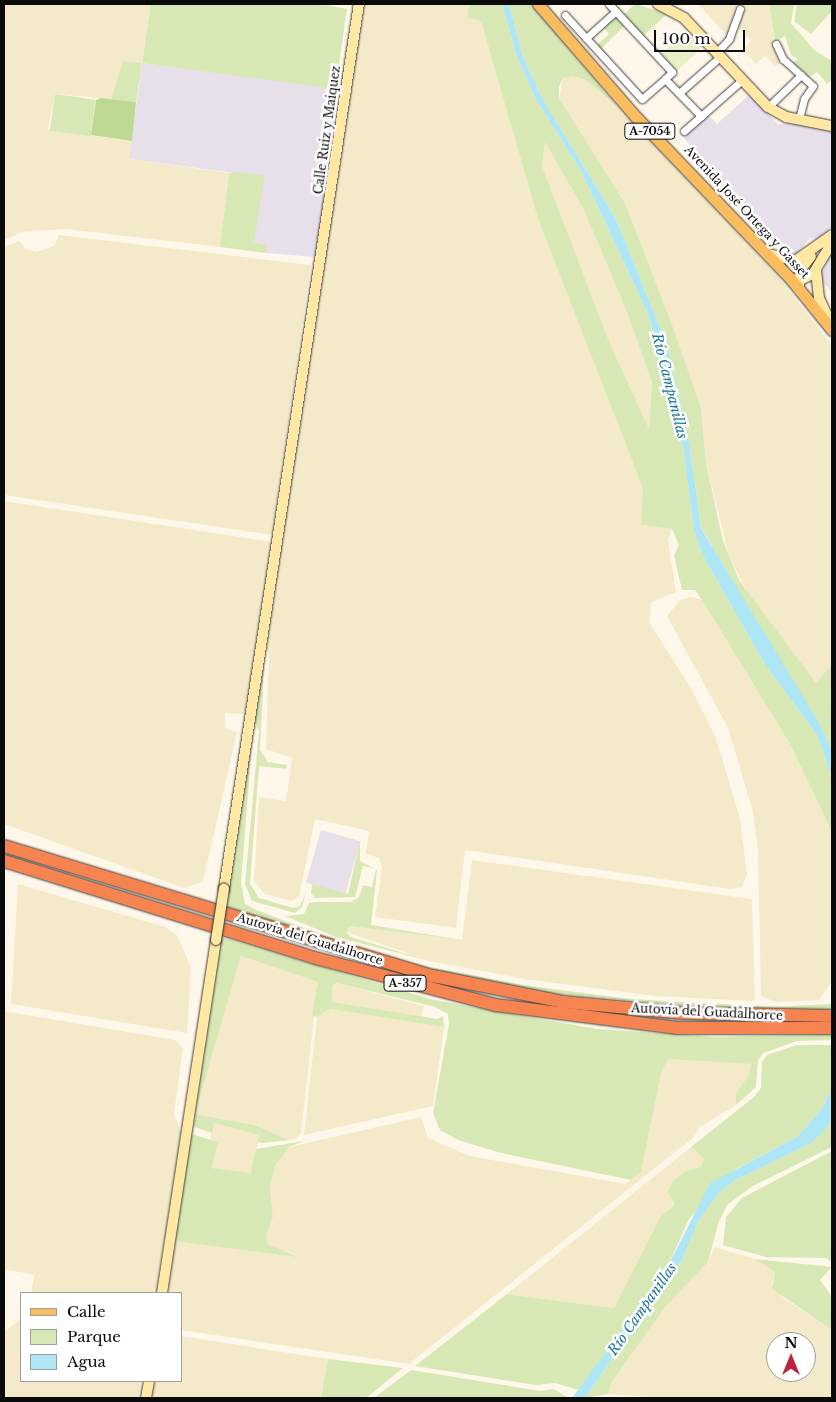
<!DOCTYPE html>
<meta charset="utf-8">
<style>
body{margin:0}
#map{position:relative;width:836px;height:1402px;overflow:hidden;background:#fff7e9;font-family:"Libre Baskerville",serif}
div>[style]{position:absolute}
[style*='--x']{left:calc(var(--x)*1px);top:calc(var(--y)*1px);width:calc(var(--w)*1px);rotate:calc(var(--a)*1deg)}
.industrial>*{inset:0;background:#e7dfea;transform-origin:0 0}
.farmland>*{inset:0;background:#f4eaca}
.green>*{inset:0;background:#d7e8b4;transform-origin:0 0}
.forest>*{inset:0;background:#bdd993}
.pitch>*{inset:0;background:#e7f0c6;transform-origin:0 0}
.water>*{inset:0;background:#aee6f6}
.roads{filter:drop-shadow(0 0 1px #3e3e3e) drop-shadow(0 0 1px #3e3e3e)}
.street>*{height:7px;margin:-3.5px;padding:0 3.5px;transform-origin:3.5px;border-radius:3.5px;background:#fff}
.secondary>*{height:10px;margin:-5px;padding:0 5px;transform-origin:5px;border-radius:5px;background:#ffe8a4}
.primary>*{height:11px;margin:-5.5px;padding:0 5.5px;transform-origin:5.5px;border-radius:5.5px;background:#f9bd5f}
.highway>*{height:12px;margin:-6px;padding:0 6px;transform-origin:6px;border-radius:6px;background:#f58451}
.bridges{filter:drop-shadow(0 0 1px #2d2d2d) drop-shadow(0 0 1px #2d2d2d)}
.secondary-bridge>*{height:10px;margin:-5px;padding:0 5px;transform-origin:5px;border-radius:5px;background:#ffe8a4}
span{translate:-50% -50%;white-space:nowrap;text-align:center;line-height:1.15;-webkit-text-stroke:5px #fff;paint-order:stroke}
.shield-label span{padding:1px 4px;background:#fff;border:1px solid;border-radius:4px;-webkit-text-stroke-width:0}
.shield-label{font-size:11px;color:#0b0b0b;font-weight:700}
.street-label{font-size:12px;color:#0b0b0b}
.water-label{font-size:14px;color:#15759c;font-style:italic}
.frame{position:absolute;inset:0;border:5px solid #0b0b0b;pointer-events:none}
.legend{position:absolute;left:20px;top:1292px;width:162px;height:90px;box-sizing:border-box;background:#fff;border:1px solid #9d9d9d;margin:0;padding:6px 9px;list-style:none;font-size:15px;color:#0b0b0b}
.legend li{display:flex;align-items:center;gap:10px;height:25px}
.legend b{width:25px;border:1px solid #9d9d9d}
.north{position:absolute;left:766px;top:1332px;width:50px;height:50px;box-sizing:border-box;background:#fff;border:1px solid #9d9d9d;border-radius:50%;rotate:0deg;font-size:14px;font-weight:700;line-height:20px;text-align:center;color:#0b0b0b}
.north::after{content:'';display:block;margin:auto;width:18px;height:22px;background:#bb2441;clip-path:polygon(50% 0,100% 100%,50% 72%,0 100%)}
.scale{position:absolute;left:654px;top:30px;width:91px;height:22px;box-sizing:border-box;border:2px solid #0b0b0b;border-top:0;padding-left:6px;font-size:15px;line-height:18px;white-space:nowrap;color:#0b0b0b;-webkit-text-stroke:4px #fff;paint-order:stroke}
</style>
<div id="map">
<div class="industrial">
<i style="clip-path:polygon(142px 63px,326px 87px,324px 99px,340px 102px,316px 257px,266px 253px,267px 245px,254px 244px,235px 173px,129px 159px)"></i>
<i style="clip-path:polygon(749px 95px,778px 124px,798px 124px,832px 132px,832px 226px,820px 239px,810px 238px,797px 254px,784px 251px,684px 153px,691px 146px,682px 136px,707px 114px,717px 124px)"></i>
<i style="clip-path:polygon(832px 250px,832px 292px,820px 279px)"></i>
<i style="left:321px;top:830px;width:41px;height:55px;rotate:16deg"></i>
</div>
<div class="farmland">
<i style="clip-path:polygon(4px 4px,151px 4px,142px 63px,123px 61px,111px 99px,55px 94px,48px 130px,132px 141px,129px 159px,229px 173px,220px 247px,66px 229px,22px 232px,4px 240px)"></i>
<i style="clip-path:polygon(363px 4px,469px 4px,467px 18px,481px 21px,538px 219px,644px 488px,641px 525px,672px 529px,668px 540px,676px 592px,651px 603px,649px 622px,691px 688px,716px 738px,740px 818px,747px 875px,742px 887px,730px 889px,465px 850px,456px 928px,375px 917px,382px 867px,379px 858px,366px 854px,369px 831px,315px 819px,299px 897px,292px 901px,265px 894px,254px 881px,259px 797px,286px 801px,292px 758px,266px 749px,269px 654px,265px 646px)"></i>
<i style="clip-path:polygon(698px 4px,738px 4px,728px 37px)"></i>
<i style="clip-path:polygon(742px 4px,769px 4px,774px 42px,782px 61px,775px 67px,765px 56px,756px 64px,743px 50px,751px 41px,737px 26px)"></i>
<i style="clip-path:polygon(572px 76px,586px 80px,616px 105px,776px 274px,832px 345px,832px 664px,816px 683px,751px 600px,729px 556px,706px 463px,701px 408px,673px 327px,625px 203px,559px 98px,563px 78px)"></i>
<i style="clip-path:polygon(545px 141px,584px 210px,627px 312px,652px 383px,649px 430px,610px 344px,542px 166px)"></i>
<i style="clip-path:polygon(59px 235px,311px 265px,272px 535px,4px 495px,4px 247px,19px 241px,26px 249px,37px 252px,54px 246px)"></i>
<i style="clip-path:polygon(4px 501px,272px 542px,247px 714px,225px 713px,225px 728px,237px 732px,203px 882px,184px 888px,4px 824px)"></i>
<i style="clip-path:polygon(691px 597px,702px 600px,790px 744px,832px 832px,832px 972px,831px 983px,819px 1000px,776px 1002px,761px 996px,758px 850px,753px 812px,728px 728px,667px 616px,680px 600px)"></i>
<i style="clip-path:polygon(472px 860px,752px 899px,755px 1001px,654px 996px,525px 979px,430px 961px,346px 932px,350px 926px,462px 940px)"></i>
<i style="clip-path:polygon(18px 884px,165px 927px,177px 935px,191px 968px,187px 1033px,11px 1004px)"></i>
<i style="clip-path:polygon(241px 956px,318px 982px,301px 1133px,297px 1138px,289px 1140px,254px 1125px,195px 1114px)"></i>
<i style="clip-path:polygon(337px 983px,424px 1006px,421px 1017px,332px 1002px,332px 986px)"></i>
<i style="clip-path:polygon(330px 1009px,444px 1027px,433px 1106px,304px 1135px,317px 1017px)"></i>
<i style="clip-path:polygon(4px 1011px,175px 1040px,183px 1048px,174px 1114px,181px 1131px,156px 1293px,31px 1293px,34px 1275px,4px 1269px)"></i>
<i style="clip-path:polygon(675px 1057px,751px 1064px,749px 1075px,736px 1093px,736px 1105px,700px 1127px,694px 1137px,409px 1364px,181px 1330px,181px 1293px,166px 1293px,174px 1241px,295px 1255px,267px 1244px,266px 1236px,273px 1217px,270px 1188px,275px 1166px,289px 1147px,421px 1117px,428px 1138px,470px 1156px,625px 1184px,641px 1172px,662px 1070px,669px 1059px)"></i>
<i style="clip-path:polygon(214px 1123px,259px 1135px,252px 1174px,212px 1168px,218px 1142px,210px 1139px)"></i>
<i style="clip-path:polygon(691px 1147px,704px 1159px,701px 1167px,686px 1171px,675px 1203px,660px 1217px,614px 1308px,507px 1294px)"></i>
<i style="clip-path:polygon(evenodd,715px 1247px,755px 1259px,775px 1272px,772px 1285px,783px 1298px,832px 1330px,832px 1398px,661px 1398px,608px 1394px,611px 1383px,665px 1307px,708px 1262px,715px 1247px,776px 1342px,806px 1342px,806px 1372px,776px 1372px,776px 1342px)"></i>
<i style="clip-path:polygon(21px 1319px,21px 1381px,141px 1381px,138px 1398px,4px 1398px,4px 1332px)"></i>
<i style="clip-path:polygon(181px 1336px,328px 1359px,321px 1398px,150px 1398px,152px 1381px,181px 1381px)"></i>
</div>
<div class="green">
<i style="clip-path:polygon(151px 4px,320px 4px,347px 9px,339px 64px,347px 66px,342px 90px,142px 63px,136px 102px,111px 99px,123px 61px,142px 63px)"></i>
<i style="clip-path:polygon(evenodd,469px 4px,502px 4px,516px 54px,536px 100px,580px 169px,649px 316px,683px 447px,694px 530px,702px 554px,764px 663px,817px 735px,832px 778px,832px 832px,790px 744px,702px 600px,695px 590px,682px 590px,674px 555px,679px 545px,672px 529px,641px 525px,643px 488px,538px 219px,481px 21px,467px 18px,469px 4px,545px 142px,584px 210px,627px 312px,652px 383px,649px 429px,610px 344px,542px 166px,545px 142px)"></i>
<i style="clip-path:polygon(509px 4px,531px 4px,616px 105px,586px 80px,572px 76px,563px 78px,559px 87px,559px 98px,625px 203px,673px 327px,701px 408px,706px 463px,723px 541px,739px 580px,816px 683px,832px 664px,832px 751px,701px 527px,690px 447px,666px 342px,616px 219px,542px 98px,522px 54px)"></i>
<i style="clip-path:polygon(635px 4px,667px 14px,643px 36px,624px 14px)"></i>
<i style="clip-path:polygon(769px 4px,794px 4px,791px 23px,814px 50px,832px 61px,832px 80px,827px 84px,817px 72px,807px 78px,792px 63px,798px 59px,791px 55px,785px 36px,775px 43px)"></i>
<i style="clip-path:polygon(797px 4px,832px 4px,832px 11px,811px 34px,794px 21px)"></i>
<i style="clip-path:polygon(615px 16px,624px 26px,601px 49px,597px 45px,609px 34px,603px 27px)"></i>
<i style="left:55px;top:94px;width:41px;height:37px;rotate:8deg"></i>
<i style="clip-path:polygon(235px 172px,265px 175px,254px 243px,267px 245px,266px 253px,220px 247px,229px 173px)"></i>
<i style="clip-path:polygon(265px 646px,260px 750px,268px 762px,287px 765px,286px 769px,259px 766px,250px 884px,259px 898px,293px 908px,300px 906px,306px 893px,302px 907px,295px 913px,252px 901px,245px 884px,259px 731px,254px 721px)"></i>
<i style="clip-path:polygon(253px 732px,241px 882px,245px 904px,254px 909px,337px 941px,429px 967px,523px 985px,630px 999px,773px 1007px,832px 1004px,832px 1010px,719px 1009px,537px 992px,428px 970px,225px 910px)"></i>
<i style="clip-path:polygon(360px 841px,360px 861px,377px 870px,371px 925px,462px 940px,350px 926px,346px 932px,351px 937px,430px 961px,336px 937px,285px 916px,304px 914px,309px 903px,314px 902px,351px 902px,359px 897px,363px 885px,372px 887px,376px 869px,363px 866px,355px 897px,315px 898px,311px 893px,312px 884px,348px 894px)"></i>
<i style="clip-path:polygon(221px 937px,434px 1000px,597px 1029px,716px 1037px,832px 1034px,832px 1040px,797px 1041px,763px 1053px,758px 1061px,756px 1087px,736px 1105px,736px 1093px,749px 1075px,751px 1064px,669px 1059px,662px 1070px,641px 1172px,631px 1180px,501px 1153px,458px 1140px,440px 1130px,433px 1113px,449px 1024px,448px 1014px,435px 1007px,337px 983px,332px 986px,332px 1002px,438px 1019px,443px 1016px,444px 1027px,330px 1009px,317px 1017px,312px 1015px,318px 982px,241px 956px,195px 1114px,254px 1125px,289px 1140px,263px 1143px,257px 1142px,259px 1135px,214px 1123px,212px 1133px,194px 1127px,195px 1114px)"></i>
<i style="clip-path:polygon(797px 1045px,832px 1045px,832px 1089px,821px 1110px,797px 1137px,734px 1170px,689px 1219px,666px 1270px,579px 1390px,555px 1383px,536px 1385px,415px 1366px,507px 1294px,614px 1308px,660px 1217px,675px 1204px,668px 1192px,673px 1181px,686px 1171px,701px 1167px,704px 1159px,691px 1147px,754px 1097px,761px 1088px,762px 1062px,767px 1055px)"></i>
<i style="clip-path:polygon(832px 1119px,832px 1147px,753px 1186px,728px 1204px,719px 1221px,708px 1262px,665px 1307px,611px 1383px,608px 1394px,585px 1398px,682px 1260px,698px 1222px,719px 1193px,734px 1181px,811px 1143px)"></i>
<i style="clip-path:polygon(191px 1134px,218px 1142px,212px 1168px,251px 1173px,256px 1149px,304px 1141px,289px 1147px,275px 1166px,270px 1188px,273px 1217px,266px 1236px,268px 1244px,298px 1257px,174px 1241px)"></i>
<i style="clip-path:polygon(832px 1151px,832px 1262px,826px 1258px,766px 1257px,723px 1245px,726px 1217px,742px 1198px)"></i>
<i style="clip-path:polygon(755px 1259px,832px 1267px,820px 1280px,832px 1297px,832px 1330px,772px 1289px,775px 1272px)"></i>
<i style="clip-path:polygon(328px 1359px,403px 1368px,366px 1398px,321px 1398px)"></i>
<i style="clip-path:polygon(411px 1370px,540px 1391px,554px 1389px,568px 1398px,374px 1398px)"></i>
</div>
<div class="forest">
<i style="clip-path:polygon(101px 98px,136px 102px,132px 141px,91px 135px,96px 100px)"></i>
</div>
<div class="pitch">
<i style="left:686px;top:31px;width:23px;height:35px;rotate:47deg"></i>
</div>
<div class="water">
<i style="clip-path:polygon(502px 4px,509px 4px,522px 54px,542px 98px,616px 219px,666px 342px,690px 447px,701px 528px,818px 721px,832px 751px,832px 778px,817px 735px,764px 663px,702px 554px,694px 530px,683px 447px,649px 316px,580px 169px,536px 100px,516px 54px)"></i>
<i style="clip-path:polygon(832px 1089px,832px 1119px,823px 1132px,811px 1143px,734px 1181px,719px 1193px,698px 1222px,682px 1260px,585px 1398px,572px 1398px,666px 1270px,710px 1183px,797px 1137px,821px 1110px)"></i>
</div>
<div class="roads">
<div class="street">
<i style="--x:609;--y:4;--w:93;--a:47.2"></i>
<i style="--x:672;--y:72;--w:10;--a:135"></i>
<i style="--x:665;--y:79;--w:52;--a:45.8"></i>
<i style="--x:565;--y:15;--w:114;--a:47.5"></i>
<i style="--x:642;--y:99;--w:30;--a:-41"></i>
<i style="--x:586;--y:38;--w:40;--a:-42"></i>
<i style="--x:776;--y:44;--w:17;--a:65"></i>
<i style="--x:783;--y:59;--w:40;--a:42"></i>
<i style="--x:813;--y:86;--w:16;--a:125"></i>
<i style="--x:804;--y:99;--w:21;--a:104"></i>
<i style="--x:717;--y:52;--w:18;--a:-47"></i>
<i style="--x:729;--y:39;--w:32;--a:-70"></i>
<i style="--x:679;--y:93;--w:56;--a:-41.4"></i>
<i style="--x:768;--y:107;--w:46;--a:-44.1"></i>
<i style="--x:684;--y:131;--w:77;--a:-41.3"></i>
</div>
<div class="secondary">
<i style="--x:658;--y:4;--w:30;--a:28"></i>
<i style="--x:684;--y:18;--w:122;--a:46.7"></i>
<i style="--x:768;--y:107;--w:21;--a:29"></i>
<i style="--x:786;--y:117;--w:47;--a:11.1"></i>
<i style="--x:769;--y:254;--w:27;--a:15"></i>
<i style="--x:795;--y:261;--w:45;--a:-35.1"></i>
<i style="--x:816;--y:270;--w:28;--a:84"></i>
<i style="--x:819;--y:298;--w:31;--a:65"></i>
<i style="--x:790;--y:278;--w:9;--a:21"></i>
<i style="--x:798;--y:281;--w:17;--a:-25"></i>
<i style="--x:813;--y:274;--w:37;--a:-59"></i>
<i style="--x:799;--y:285;--w:16;--a:-83"></i>
<i style="--x:801;--y:269;--w:16;--a:-52"></i>
<i style="--x:224;--y:889;--w:895;--a:-81.33"></i>
<i style="--x:162;--y:1293;--w:357;--a:-81.3"></i>
<i style="--x:146;--y:1398;--w:17;--a:-80"></i>
</div>
<div class="primary">
<i style="--x:538;--y:4;--w:150;--a:49.1"></i>
<i style="--x:636;--y:117;--w:223;--a:46.3"></i>
<i style="--x:790;--y:278;--w:67;--a:51.1"></i>
</div>
<div class="highway">
<i style="--x:4;--y:846;--w:448;--a:16.9"></i>
<i style="--x:433;--y:976;--w:134;--a:11.2"></i>
<i style="--x:564;--y:1002;--w:119;--a:5.3"></i>
<i style="--x:682;--y:1013;--w:150;--a:1.1"></i>
<i style="--x:4;--y:861;--w:330;--a:17.3"></i>
<i style="--x:319;--y:959;--w:183;--a:14.6"></i>
<i style="--x:496;--y:1005;--w:183;--a:7.2"></i>
<i style="--x:678;--y:1028;--w:154;--a:0"></i>
</div>
</div>
<div class="bridges">
<div class="secondary-bridge">
<i style="--x:216;--y:940;--w:52;--a:-81.1"></i>
</div>
</div>
<div class="shield-label">
<span style="left:650px;top:131px">A-7054</span>
<span style="left:405px;top:983px">A-357</span>
</div>
<div class="street-label">
<span style="left:327px;top:130px;rotate:-82deg">Calle Ruiz y Maiquez</span>
<span style="left:747px;top:212px;rotate:47deg">Avenida José Ortega y Gasset</span>
<span style="left:310px;top:939px;rotate:17deg">Autovía del Guadalhorce</span>
<span style="left:707px;top:1012px;rotate:3deg">Autovía del Guadalhorce</span>
</div>
<div class="water-label">
<span style="left:670px;top:386px;rotate:76deg">Río Campanillas</span>
<span style="left:642px;top:1309px;rotate:-55deg">Río Campanillas</span>
</div>
<div class="frame"></div>
<ul class="legend">
<li><b style="height:6px;background:#f9bd5f"></b>Calle</li>
<li><b style="height:14px;background:#d7e8b4"></b>Parque</li>
<li><b style="height:14px;background:#aee6f6"></b>Agua</li>
</ul>
<div class="north">N</div>
<div class="scale">100 m</div>
</div>
